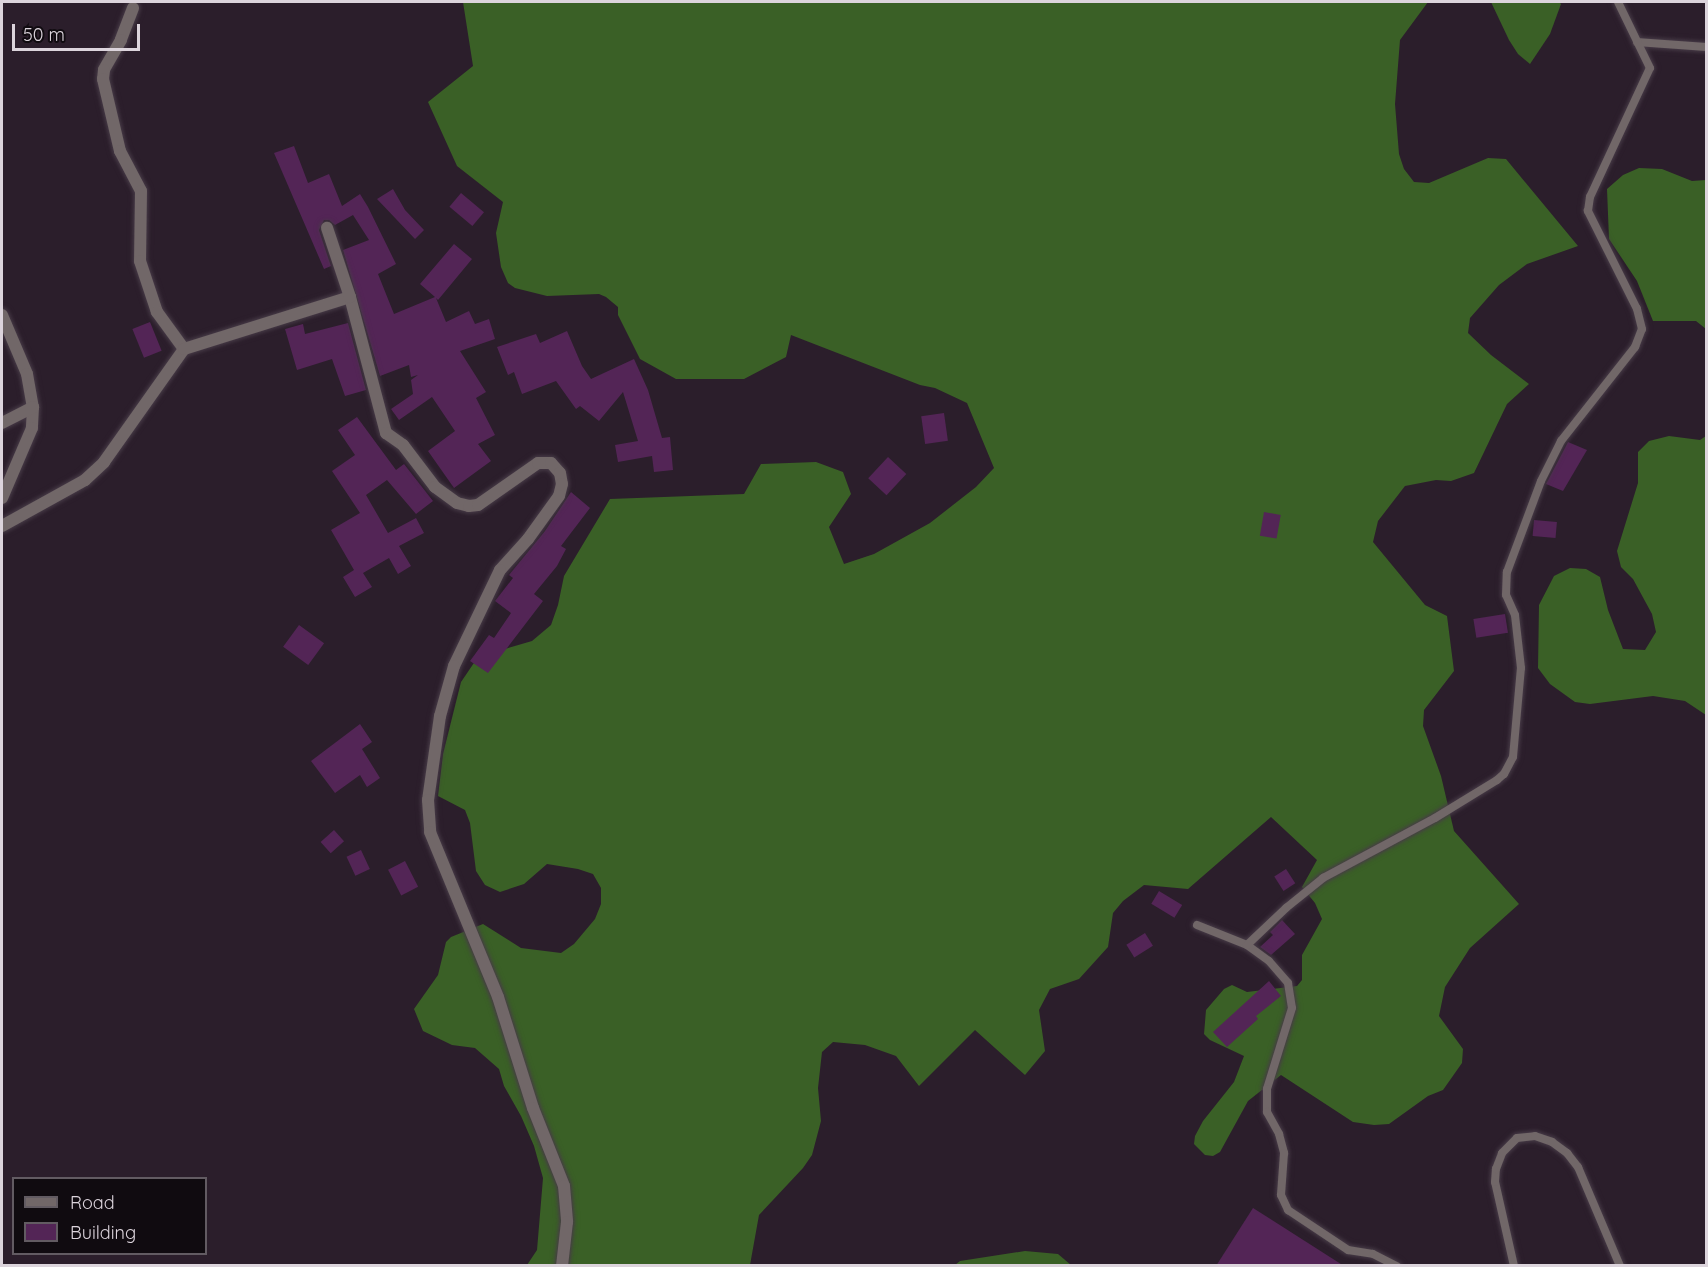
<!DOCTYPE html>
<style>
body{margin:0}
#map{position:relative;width:1708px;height:1267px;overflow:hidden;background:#2b1e2b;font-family:Quicksand,sans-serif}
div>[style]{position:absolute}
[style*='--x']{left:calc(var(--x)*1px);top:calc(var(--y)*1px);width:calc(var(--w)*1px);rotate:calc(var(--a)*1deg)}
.forest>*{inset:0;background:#3a6026}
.building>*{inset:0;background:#532556;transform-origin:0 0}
.roads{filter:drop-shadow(0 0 2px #473b47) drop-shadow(0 0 2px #473b47)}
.service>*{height:8px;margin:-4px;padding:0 4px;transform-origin:4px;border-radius:4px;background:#716768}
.minor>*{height:12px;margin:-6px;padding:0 6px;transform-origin:6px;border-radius:6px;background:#716768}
span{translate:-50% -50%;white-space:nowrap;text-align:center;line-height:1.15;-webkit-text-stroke:5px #100b10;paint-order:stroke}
.frame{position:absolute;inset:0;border:3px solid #dcd4dc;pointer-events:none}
.legend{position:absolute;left:12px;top:1177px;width:195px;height:78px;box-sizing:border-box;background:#100b10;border:2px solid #625b62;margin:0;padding:8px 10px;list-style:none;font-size:18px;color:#dcd4dc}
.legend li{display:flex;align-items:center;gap:12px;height:30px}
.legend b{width:30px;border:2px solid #625b62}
.scale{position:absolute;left:12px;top:24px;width:128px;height:27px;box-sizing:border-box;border:3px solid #dcd4dc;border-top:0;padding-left:8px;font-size:18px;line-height:21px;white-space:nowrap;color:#dcd4dc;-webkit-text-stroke:4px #100b10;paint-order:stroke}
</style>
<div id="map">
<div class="forest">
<i style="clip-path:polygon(463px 2px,1428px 2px,1400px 40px,1395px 104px,1399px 154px,1404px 169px,1414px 182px,1429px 183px,1488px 158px,1506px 159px,1578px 246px,1527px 264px,1499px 285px,1470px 318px,1468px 333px,1491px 355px,1529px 384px,1507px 404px,1474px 473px,1451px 481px,1436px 480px,1405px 486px,1378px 521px,1373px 542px,1425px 605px,1447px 616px,1454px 671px,1424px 710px,1423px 726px,1441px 776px,1454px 831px,1519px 904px,1470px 948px,1445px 987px,1439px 1016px,1463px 1049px,1462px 1063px,1443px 1090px,1428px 1096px,1389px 1124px,1374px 1125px,1353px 1122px,1281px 1075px,1248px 1101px,1220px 1152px,1213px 1156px,1205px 1155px,1194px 1144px,1195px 1136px,1203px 1121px,1234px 1082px,1244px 1056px,1210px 1040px,1204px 1034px,1206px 1010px,1224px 989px,1232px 985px,1247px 992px,1297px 986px,1302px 980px,1302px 955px,1322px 919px,1315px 903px,1302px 887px,1317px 860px,1271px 817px,1188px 889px,1144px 885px,1123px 901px,1113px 913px,1108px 947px,1079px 979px,1050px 989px,1039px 1010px,1045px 1051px,1025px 1075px,975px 1030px,919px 1086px,896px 1056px,865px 1045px,833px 1042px,822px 1052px,818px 1088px,821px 1121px,812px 1155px,803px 1168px,759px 1215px,750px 1265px,527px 1265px,537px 1250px,543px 1178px,534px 1146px,521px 1116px,504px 1086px,499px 1069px,475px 1048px,452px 1045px,423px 1031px,414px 1009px,438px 975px,446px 942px,451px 937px,483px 924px,521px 948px,561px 953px,574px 944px,595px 919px,601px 904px,601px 888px,593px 874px,578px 869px,547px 864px,524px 884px,500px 892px,485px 885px,476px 871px,470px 823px,465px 810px,438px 796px,443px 754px,461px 682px,478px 657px,532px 641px,551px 625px,558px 605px,564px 576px,610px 499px,744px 494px,761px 464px,816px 462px,843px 472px,851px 494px,829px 527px,844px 564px,874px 554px,930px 523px,976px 487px,994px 468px,967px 403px,935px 388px,920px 385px,791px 335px,786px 357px,744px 379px,676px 379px,640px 359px,618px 315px,618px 307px,606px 297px,599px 294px,547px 296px,515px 288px,508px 283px,501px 267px,496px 233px,503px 202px,457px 166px,428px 102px,473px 66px)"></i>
<i style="clip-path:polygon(1491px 2px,1559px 2px,1561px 4px,1550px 34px,1530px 64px,1518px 54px,1509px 40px)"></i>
<i style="clip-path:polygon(1639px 168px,1662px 169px,1692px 181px,1706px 180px,1706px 329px,1696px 321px,1653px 321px,1637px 281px,1609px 239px,1607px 189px,1623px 175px)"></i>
<i style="clip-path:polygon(1669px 436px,1700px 440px,1706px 436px,1706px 715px,1685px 701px,1653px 696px,1590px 704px,1575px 702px,1550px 684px,1538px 668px,1539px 605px,1554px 576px,1570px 568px,1586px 569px,1600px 577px,1608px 610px,1623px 649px,1645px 650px,1656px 632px,1652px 614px,1633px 579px,1621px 567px,1617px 551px,1638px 483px,1638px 452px,1649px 441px)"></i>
<i style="clip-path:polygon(1025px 1251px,1058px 1254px,1071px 1265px,955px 1265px,960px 1261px)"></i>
</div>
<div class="building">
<i style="clip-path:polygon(294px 146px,308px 183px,329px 174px,342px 206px,360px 194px,368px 207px,396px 264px,378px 274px,394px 314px,435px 297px,420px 284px,454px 244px,472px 259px,438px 300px,436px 298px,446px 322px,469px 311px,475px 324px,489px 319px,495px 339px,460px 351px,486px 392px,476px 398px,495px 435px,478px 444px,491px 461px,454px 488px,428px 451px,455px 431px,432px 397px,399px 420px,391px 409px,413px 394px,411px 380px,418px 375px,411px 377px,409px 365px,380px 376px,343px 250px,369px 240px,353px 215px,335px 225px,329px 220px,324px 220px,319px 230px,331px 266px,324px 269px,274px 153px)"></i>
<i style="clip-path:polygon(393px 189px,405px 210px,424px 230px,415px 239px,377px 199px)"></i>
<i style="left:461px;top:193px;width:30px;height:18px;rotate:40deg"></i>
<i style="left:150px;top:322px;width:31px;height:19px;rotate:68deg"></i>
<i style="clip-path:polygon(348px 323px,366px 390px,345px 396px,332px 359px,297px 370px,285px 329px,303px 324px,305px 334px)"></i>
<i style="clip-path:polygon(567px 331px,582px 366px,591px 379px,634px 359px,648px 390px,662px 438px,670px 437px,673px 470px,654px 472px,652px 456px,618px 462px,615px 445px,638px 441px,623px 392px,599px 421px,580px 406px,576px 409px,556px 381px,522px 394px,514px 372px,508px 375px,497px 347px,536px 334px,540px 343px)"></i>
<i style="left:944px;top:413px;width:28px;height:23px;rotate:82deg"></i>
<i style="clip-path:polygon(357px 417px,396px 470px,404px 464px,433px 501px,416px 514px,387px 480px,366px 495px,388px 533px,416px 518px,424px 533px,399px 546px,411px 566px,398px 574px,389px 558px,363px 573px,372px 587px,355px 597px,343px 577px,354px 570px,331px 530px,360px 513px,332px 471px,355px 455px,338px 430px)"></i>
<i style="clip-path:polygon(1568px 442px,1587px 450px,1563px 491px,1546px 484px)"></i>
<i style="left:888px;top:457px;width:25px;height:29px;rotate:43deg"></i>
<i style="clip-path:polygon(571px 492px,590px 508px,561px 546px,566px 549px,557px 566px,534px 594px,543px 601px,488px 673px,470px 661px,489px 635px,494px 638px,511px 613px,495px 601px,513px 578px,509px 575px,545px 531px)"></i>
<i style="left:1264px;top:512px;width:17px;height:24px;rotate:10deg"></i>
<i style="left:1534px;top:520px;width:23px;height:16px;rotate:5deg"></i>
<i style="left:1505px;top:614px;width:19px;height:32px;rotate:81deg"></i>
<i style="left:299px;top:625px;width:31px;height:27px;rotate:36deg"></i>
<i style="clip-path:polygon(360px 724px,372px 742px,362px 749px,380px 778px,367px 787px,360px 775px,335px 793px,311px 761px)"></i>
<i style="left:334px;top:830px;width:15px;height:18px;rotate:48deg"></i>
<i style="left:361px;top:850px;width:21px;height:16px;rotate:65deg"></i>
<i style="left:405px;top:861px;width:29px;height:19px;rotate:63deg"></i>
<i style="left:1286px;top:869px;width:17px;height:14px;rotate:57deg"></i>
<i style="left:1159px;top:891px;width:27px;height:15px;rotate:31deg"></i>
<i style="clip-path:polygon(1282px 920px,1295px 934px,1271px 955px,1260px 947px,1273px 935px,1270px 932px)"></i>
<i style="left:1145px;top:933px;width:15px;height:22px;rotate:58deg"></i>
<i style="clip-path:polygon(1269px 981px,1281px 996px,1256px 1016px,1258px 1019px,1227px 1047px,1213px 1032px)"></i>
<i style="clip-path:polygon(1253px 1208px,1344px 1266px,1216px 1266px)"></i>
</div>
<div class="roads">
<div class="service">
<i style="--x:1637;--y:42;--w:69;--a:4.1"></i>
<i style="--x:1197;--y:925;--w:54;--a:21.8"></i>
<i style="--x:1247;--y:945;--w:27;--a:36"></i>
<i style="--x:1269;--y:961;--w:29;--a:49"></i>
<i style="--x:1288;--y:983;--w:25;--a:81"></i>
<i style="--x:1292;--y:1008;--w:85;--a:107.2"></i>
<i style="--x:1267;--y:1089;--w:23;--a:90"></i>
<i style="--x:1267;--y:1112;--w:25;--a:61"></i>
<i style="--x:1279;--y:1134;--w:20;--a:75"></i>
<i style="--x:1284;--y:1153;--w:42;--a:94.1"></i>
<i style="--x:1281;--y:1195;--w:17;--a:65"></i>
<i style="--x:1288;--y:1210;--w:72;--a:33.7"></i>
<i style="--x:1348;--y:1250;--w:25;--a:9"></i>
<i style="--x:1373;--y:1254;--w:27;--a:27"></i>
<i style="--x:1247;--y:945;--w:54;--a:-43.5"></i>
<i style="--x:1286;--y:908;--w:48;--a:-39"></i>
<i style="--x:1323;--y:878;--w:127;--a:-28.2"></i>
<i style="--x:1435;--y:818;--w:73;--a:-31.5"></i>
<i style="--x:1497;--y:780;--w:9;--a:-41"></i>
<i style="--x:1504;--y:774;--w:19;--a:-62"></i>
<i style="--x:1513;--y:757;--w:89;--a:-84.9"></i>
<i style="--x:1521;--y:668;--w:53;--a:-96.5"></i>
<i style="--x:1515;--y:615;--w:22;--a:-114"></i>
<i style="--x:1506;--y:595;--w:23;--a:-88"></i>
<i style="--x:1507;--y:572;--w:97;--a:-69.5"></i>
<i style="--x:1541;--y:481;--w:45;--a:-63.4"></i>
<i style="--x:1561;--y:441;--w:120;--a:-51.8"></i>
<i style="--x:1635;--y:347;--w:19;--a:-69"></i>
<i style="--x:1642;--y:329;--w:21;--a:-104"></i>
<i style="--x:1637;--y:309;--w:110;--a:-116.6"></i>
<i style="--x:1588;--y:211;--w:14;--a:-82"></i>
<i style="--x:1590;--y:197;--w:142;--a:-65.1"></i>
<i style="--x:1650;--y:68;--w:73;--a:-115.9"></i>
<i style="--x:1514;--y:1266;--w:86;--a:-102.7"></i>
<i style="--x:1495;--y:1182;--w:13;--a:-86"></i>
<i style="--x:1496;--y:1169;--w:17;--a:-69"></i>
<i style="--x:1502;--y:1153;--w:21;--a:-45"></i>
<i style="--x:1517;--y:1138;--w:18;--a:-6"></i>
<i style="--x:1535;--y:1136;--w:18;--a:19"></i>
<i style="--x:1552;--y:1142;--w:19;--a:36"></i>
<i style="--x:1567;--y:1153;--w:18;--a:52"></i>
<i style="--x:1578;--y:1167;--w:108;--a:67"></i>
</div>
<div class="minor">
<i style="--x:133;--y:8;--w:34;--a:111"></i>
<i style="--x:121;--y:40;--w:34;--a:120"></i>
<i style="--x:104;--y:70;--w:9;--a:96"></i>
<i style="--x:103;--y:79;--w:74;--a:76.7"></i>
<i style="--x:120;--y:151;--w:45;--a:62.3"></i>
<i style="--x:141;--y:191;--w:70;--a:90.8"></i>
<i style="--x:140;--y:261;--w:54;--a:71.6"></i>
<i style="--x:157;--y:312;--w:46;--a:53.9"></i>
<i style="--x:350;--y:297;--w:141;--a:75.2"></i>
<i style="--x:386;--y:433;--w:21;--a:35"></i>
<i style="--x:403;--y:445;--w:53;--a:52.7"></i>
<i style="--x:435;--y:487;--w:27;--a:36"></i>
<i style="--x:457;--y:503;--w:12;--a:14"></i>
<i style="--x:469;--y:506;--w:9;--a:-6"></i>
<i style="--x:478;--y:505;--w:73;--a:-35"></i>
<i style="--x:538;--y:463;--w:13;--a:0"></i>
<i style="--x:551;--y:463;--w:13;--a:48"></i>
<i style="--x:560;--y:473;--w:11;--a:80"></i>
<i style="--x:562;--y:484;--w:12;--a:104"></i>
<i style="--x:559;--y:496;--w:53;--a:125.8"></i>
<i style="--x:528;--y:539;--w:42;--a:132.1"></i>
<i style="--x:500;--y:570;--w:106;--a:115.6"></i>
<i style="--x:454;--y:666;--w:52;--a:105.6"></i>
<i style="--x:440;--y:716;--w:85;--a:98.1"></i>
<i style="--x:428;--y:800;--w:32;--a:86"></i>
<i style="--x:430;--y:832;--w:178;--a:67.6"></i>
<i style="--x:498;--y:997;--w:116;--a:72.5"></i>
<i style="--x:533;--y:1108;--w:84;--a:68.3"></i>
<i style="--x:564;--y:1186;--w:36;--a:85"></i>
<i style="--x:567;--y:1222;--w:44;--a:96.5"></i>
<i style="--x:2;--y:315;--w:64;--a:67"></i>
<i style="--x:27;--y:374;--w:34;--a:80"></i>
<i style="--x:33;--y:407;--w:21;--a:93"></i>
<i style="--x:32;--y:428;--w:76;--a:113.2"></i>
<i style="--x:2;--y:423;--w:35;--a:-27"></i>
<i style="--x:2;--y:526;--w:95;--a:-29"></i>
<i style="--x:85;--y:480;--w:26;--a:-43"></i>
<i style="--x:104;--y:462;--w:138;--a:-54.7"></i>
<i style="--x:184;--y:349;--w:174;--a:-17.4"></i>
<i style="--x:350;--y:297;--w:73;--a:-108.4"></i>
</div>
</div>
<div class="frame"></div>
<ul class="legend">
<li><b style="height:8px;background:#716768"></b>Road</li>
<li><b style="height:16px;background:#532556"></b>Building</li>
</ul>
<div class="scale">50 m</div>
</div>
